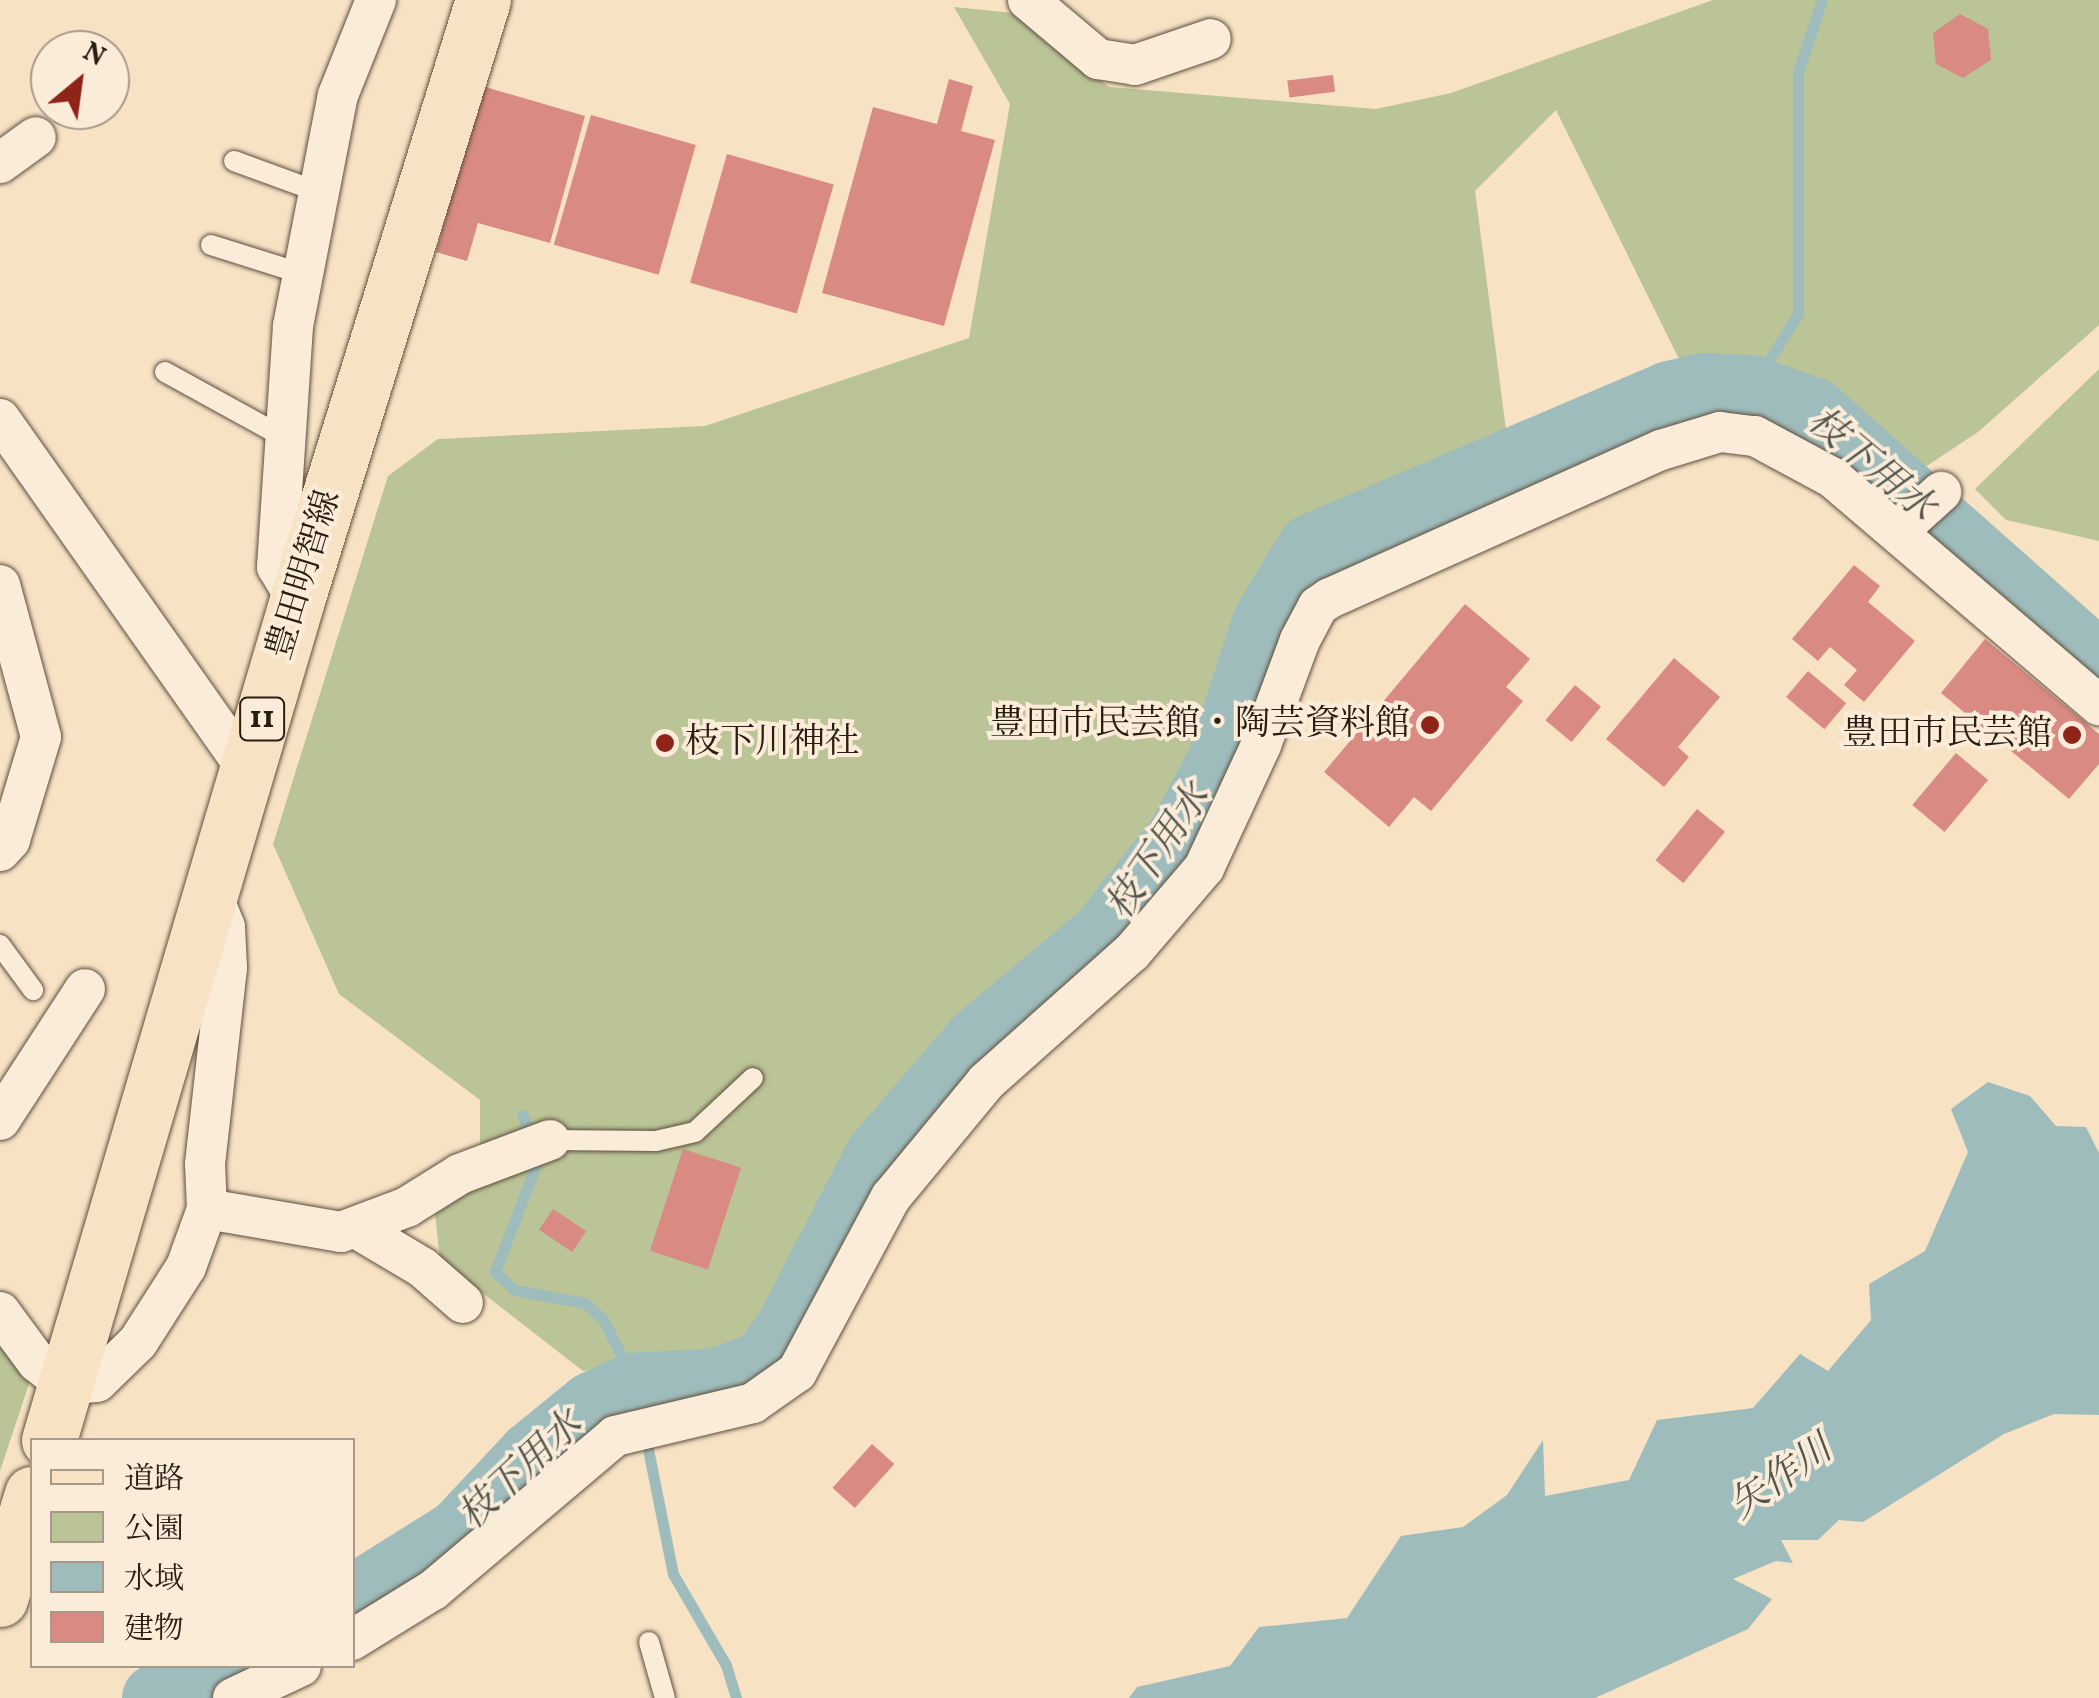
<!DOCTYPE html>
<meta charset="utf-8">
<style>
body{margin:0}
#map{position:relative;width:2099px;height:1698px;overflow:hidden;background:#f7e2c4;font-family:Vollkorn,"Noto Serif JP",serif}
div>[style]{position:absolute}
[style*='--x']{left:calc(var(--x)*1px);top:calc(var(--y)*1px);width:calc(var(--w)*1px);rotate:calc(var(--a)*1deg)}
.green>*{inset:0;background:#bac496}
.water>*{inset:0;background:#9fbcbc}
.stream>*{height:11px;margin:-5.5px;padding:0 5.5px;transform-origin:5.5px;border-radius:5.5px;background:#9fbcbc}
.river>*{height:68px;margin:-34px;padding:0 34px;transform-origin:34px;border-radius:34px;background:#9fbcbc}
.building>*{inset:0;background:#d98a83;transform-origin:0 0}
.roads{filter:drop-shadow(0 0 2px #5d4f3e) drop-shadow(0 0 2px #5d4f3e)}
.lane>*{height:20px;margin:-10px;padding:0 10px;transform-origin:10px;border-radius:10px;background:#faecd9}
.street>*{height:40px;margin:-20px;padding:0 20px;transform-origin:20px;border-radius:20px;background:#faecd9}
.primary>*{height:55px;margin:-27.5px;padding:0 27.5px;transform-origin:27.5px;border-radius:27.5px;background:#f7e2c4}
.dots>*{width:28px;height:28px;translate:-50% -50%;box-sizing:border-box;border:5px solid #faecd9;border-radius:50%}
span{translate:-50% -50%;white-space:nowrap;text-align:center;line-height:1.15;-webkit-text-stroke:8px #faecd9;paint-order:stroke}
.shield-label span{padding:2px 8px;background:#faecd9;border:2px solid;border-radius:8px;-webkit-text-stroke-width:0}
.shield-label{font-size:32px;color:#2a1e11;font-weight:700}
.street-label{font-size:35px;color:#2a1e11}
.poi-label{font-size:35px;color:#2a1e11}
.right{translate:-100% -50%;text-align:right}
.left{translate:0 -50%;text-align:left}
.water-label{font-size:38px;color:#53554d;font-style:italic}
.legend{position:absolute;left:30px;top:1438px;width:325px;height:230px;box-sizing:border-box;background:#faecd9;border:2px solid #a79a89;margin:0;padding:12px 18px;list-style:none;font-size:30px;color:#2a1e11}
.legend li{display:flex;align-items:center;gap:20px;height:50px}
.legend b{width:50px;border:2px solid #a79a89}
.north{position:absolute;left:30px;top:30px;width:100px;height:100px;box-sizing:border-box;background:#faecd9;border:2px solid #a79a89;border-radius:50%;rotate:29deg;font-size:28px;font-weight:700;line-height:40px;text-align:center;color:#2a1e11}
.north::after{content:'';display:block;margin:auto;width:35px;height:45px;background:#8f2418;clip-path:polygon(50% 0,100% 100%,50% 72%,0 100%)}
</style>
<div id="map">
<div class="green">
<i style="clip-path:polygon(1713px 0,2099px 0,2099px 325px,1978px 432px,1910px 477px,1797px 377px,1735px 358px,1679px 359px,1556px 110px,1475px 191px,1506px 430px,1326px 513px,1279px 549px,1241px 625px,1164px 814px,1082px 925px,954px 1034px,879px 1125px,780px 1331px,755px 1360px,711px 1373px,643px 1364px,583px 1371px,440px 1260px,434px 1204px,480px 1153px,480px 1100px,339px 994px,273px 844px,388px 476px,438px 439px,705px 426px,969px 338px,1010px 104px,954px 7px,1023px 14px,1109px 87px,1376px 109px,1451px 93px)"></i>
<i style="clip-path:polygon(2099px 369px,2099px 541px,2006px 520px,1975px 489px)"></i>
<i style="clip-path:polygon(0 1320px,34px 1369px,0 1471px)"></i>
</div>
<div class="water">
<i style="clip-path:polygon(1988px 1082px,2030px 1096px,2056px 1126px,2086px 1127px,2099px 1153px,2099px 1415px,2054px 1414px,2004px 1434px,1863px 1522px,1839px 1520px,1818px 1540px,1781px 1540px,1793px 1563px,1776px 1561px,1733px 1579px,1772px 1599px,1748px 1629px,1595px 1698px,1129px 1698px,1137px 1687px,1230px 1666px,1259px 1627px,1347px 1618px,1401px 1536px,1463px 1527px,1507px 1495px,1543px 1440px,1545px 1496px,1629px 1480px,1657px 1420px,1753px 1408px,1800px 1354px,1828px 1371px,1871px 1320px,1869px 1284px,1925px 1251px,1968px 1152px,1951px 1109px)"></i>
</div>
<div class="stream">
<i style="--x:1751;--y:389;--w:89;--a:-57.9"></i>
<i style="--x:1798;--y:314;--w:242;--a:-90"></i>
<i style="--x:1798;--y:72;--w:76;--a:-71.6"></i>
<i style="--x:523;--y:1115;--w:52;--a:75.4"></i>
<i style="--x:536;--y:1165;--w:115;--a:111"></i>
<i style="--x:495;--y:1272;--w:26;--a:43"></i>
<i style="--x:514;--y:1290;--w:72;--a:10.4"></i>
<i style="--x:585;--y:1303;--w:24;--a:42"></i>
<i style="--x:603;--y:1319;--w:54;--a:63.4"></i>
<i style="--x:627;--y:1367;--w:49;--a:73.4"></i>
<i style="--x:641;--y:1414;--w:163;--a:78.7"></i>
<i style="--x:673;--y:1574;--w:105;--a:59.8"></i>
<i style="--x:726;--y:1665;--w:34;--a:73"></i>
</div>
<div class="river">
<i style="--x:352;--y:1600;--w:126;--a:-32.1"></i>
<i style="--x:459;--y:1533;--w:107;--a:-46.9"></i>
<i style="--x:532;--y:1455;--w:77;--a:-39.2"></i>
<i style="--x:592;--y:1406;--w:45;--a:-24.9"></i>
<i style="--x:633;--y:1387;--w:83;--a:-3.4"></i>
<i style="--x:716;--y:1382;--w:51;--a:-19.5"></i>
<i style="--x:764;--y:1365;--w:43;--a:-54.5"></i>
<i style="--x:789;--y:1330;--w:196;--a:-62.7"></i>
<i style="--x:879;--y:1156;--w:153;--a:-49.2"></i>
<i style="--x:979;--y:1040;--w:163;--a:-40"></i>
<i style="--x:1104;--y:935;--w:126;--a:-51.8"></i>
<i style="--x:1182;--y:836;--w:85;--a:-62.5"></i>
<i style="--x:1221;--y:761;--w:145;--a:-71.9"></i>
<i style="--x:1266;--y:623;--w:87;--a:-59"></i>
<i style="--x:1311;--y:548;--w:390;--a:-23.1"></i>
<i style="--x:1670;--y:395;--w:35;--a:-13"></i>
<i style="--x:1704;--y:387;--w:47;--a:2.4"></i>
<i style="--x:1751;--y:389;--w:67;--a:20.1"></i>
<i style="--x:1814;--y:412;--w:381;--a:41.6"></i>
<i style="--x:156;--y:1698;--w:72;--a:-26.2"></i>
</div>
<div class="building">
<i style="clip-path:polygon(1960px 14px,1988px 29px,1991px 60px,1963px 78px,1936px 64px,1933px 33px)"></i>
<i style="left:1333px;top:75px;width:17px;height:46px;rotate:83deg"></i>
<i style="clip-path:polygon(949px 79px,973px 86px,961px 131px,995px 140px,944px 326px,822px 293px,873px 107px,937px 124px)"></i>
<i style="clip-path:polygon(482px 86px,585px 116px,550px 243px,478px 223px,467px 261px,436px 252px)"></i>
<i style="left:591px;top:115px;width:109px;height:135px;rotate:16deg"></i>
<i style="left:727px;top:154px;width:111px;height:134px;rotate:16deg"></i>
<i style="clip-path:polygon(1854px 565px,1880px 586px,1868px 602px,1915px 641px,1864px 702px,1844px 685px,1857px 670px,1830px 647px,1818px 661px,1792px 639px)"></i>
<i style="clip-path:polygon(1465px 604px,1530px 659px,1506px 687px,1523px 701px,1431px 811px,1414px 797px,1389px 827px,1324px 772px)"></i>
<i style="clip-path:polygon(1985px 639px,2099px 734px,2099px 764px,2069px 799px,1941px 693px)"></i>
<i style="clip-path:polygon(1674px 658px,1720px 697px,1678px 747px,1689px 757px,1664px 787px,1606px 739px)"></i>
<i style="left:1808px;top:671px;width:50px;height:34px;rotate:40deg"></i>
<i style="left:1575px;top:685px;width:34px;height:46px;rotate:40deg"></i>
<i style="left:1956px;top:753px;width:42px;height:68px;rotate:40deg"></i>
<i style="left:1697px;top:809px;width:36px;height:66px;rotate:39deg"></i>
<i style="left:683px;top:1149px;width:61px;height:107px;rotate:18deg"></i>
<i style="left:553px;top:1209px;width:40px;height:25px;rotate:34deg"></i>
<i style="left:872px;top:1444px;width:30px;height:59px;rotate:42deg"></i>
</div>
<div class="roads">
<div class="lane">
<i style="--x:234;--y:161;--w:90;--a:20"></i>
<i style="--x:211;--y:245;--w:96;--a:17.5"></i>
<i style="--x:165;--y:372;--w:137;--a:28.8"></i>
<i style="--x:0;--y:945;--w:56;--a:53.7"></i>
<i style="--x:550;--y:1140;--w:106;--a:0.5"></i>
<i style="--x:656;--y:1141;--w:40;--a:-13"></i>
<i style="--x:695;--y:1132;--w:79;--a:-43"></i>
<i style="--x:649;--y:1642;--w:58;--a:74.1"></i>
</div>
<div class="street">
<i style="--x:1028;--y:0;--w:92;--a:40.1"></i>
<i style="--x:1098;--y:59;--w:37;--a:9"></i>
<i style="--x:1135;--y:65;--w:80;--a:-18.9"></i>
<i style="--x:0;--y:163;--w:44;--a:-35.8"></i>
<i style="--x:0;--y:419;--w:431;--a:54.8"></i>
<i style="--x:1899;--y:530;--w:57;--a:-42.1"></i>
<i style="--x:0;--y:585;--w:157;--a:74.9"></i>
<i style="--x:41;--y:737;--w:108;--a:106.8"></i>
<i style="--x:10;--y:840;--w:15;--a:132"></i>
<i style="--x:297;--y:600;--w:39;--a:-121"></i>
<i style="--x:277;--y:567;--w:242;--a:-86.2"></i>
<i style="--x:293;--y:326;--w:235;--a:-79"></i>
<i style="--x:338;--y:95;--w:102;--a:-68.2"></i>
<i style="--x:0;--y:1120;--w:156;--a:-57"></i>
<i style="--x:207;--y:1209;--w:136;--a:9.7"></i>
<i style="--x:341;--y:1232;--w:71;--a:-20.7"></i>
<i style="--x:407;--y:1207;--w:62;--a:-31.9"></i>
<i style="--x:460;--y:1174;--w:96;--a:-20.7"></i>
<i style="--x:356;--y:1228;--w:78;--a:30.8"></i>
<i style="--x:423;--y:1268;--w:53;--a:41.2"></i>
<i style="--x:0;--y:1312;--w:62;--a:53.5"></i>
<i style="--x:37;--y:1362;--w:37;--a:38"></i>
<i style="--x:66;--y:1385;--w:31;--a:-6"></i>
<i style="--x:97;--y:1382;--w:57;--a:-44.3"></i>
<i style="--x:138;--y:1342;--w:89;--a:-57.4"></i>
<i style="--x:186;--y:1267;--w:62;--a:-70.1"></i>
<i style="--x:207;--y:1209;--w:45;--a:-92.5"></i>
<i style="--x:205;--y:1164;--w:197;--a:-83.6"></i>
<i style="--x:227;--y:968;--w:41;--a:-92.8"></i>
<i style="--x:225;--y:927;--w:31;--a:-112"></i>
<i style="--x:352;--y:1640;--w:95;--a:-31.7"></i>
<i style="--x:433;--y:1590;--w:238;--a:-40.2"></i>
<i style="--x:615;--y:1436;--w:142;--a:-13.4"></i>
<i style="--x:753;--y:1403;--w:54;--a:-35.2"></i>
<i style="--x:797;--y:1372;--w:199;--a:-61.8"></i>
<i style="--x:891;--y:1197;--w:149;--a:-50.4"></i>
<i style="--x:986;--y:1082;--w:195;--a:-41.7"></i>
<i style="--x:1132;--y:952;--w:111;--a:-49.4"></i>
<i style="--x:1204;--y:868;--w:136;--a:-65.1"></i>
<i style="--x:1261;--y:745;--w:112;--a:-69.6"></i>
<i style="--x:1300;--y:640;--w:38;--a:-62"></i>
<i style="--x:1318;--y:606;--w:14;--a:-34"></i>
<i style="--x:1330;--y:598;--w:363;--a:-24.1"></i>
<i style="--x:1661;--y:450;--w:62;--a:-17"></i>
<i style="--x:1720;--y:432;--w:35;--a:7"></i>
<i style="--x:1755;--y:436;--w:89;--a:28.3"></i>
<i style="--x:1833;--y:478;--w:350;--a:40.5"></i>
<i style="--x:233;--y:1698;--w:75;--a:-25.2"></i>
</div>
<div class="primary">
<i style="--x:49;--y:1440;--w:876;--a:-73.55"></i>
<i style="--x:297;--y:600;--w:628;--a:-72.78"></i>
<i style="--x:0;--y:1599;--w:110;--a:-73.1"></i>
</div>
</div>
<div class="dots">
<i style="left:1430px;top:725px;background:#8f2418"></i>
<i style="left:2072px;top:735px;background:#8f2418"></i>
<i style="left:665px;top:743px;background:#8f2418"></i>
</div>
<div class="shield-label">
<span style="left:262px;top:719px">11</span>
</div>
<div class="street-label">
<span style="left:305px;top:575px;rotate:-73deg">豊田明智線</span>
</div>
<div class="poi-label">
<span class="right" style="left:1410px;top:725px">豊田市民芸館・陶芸資料館</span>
<span class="right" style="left:2052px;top:735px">豊田市民芸館</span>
<span class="left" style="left:685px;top:743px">枝下川神社</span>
</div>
<div class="water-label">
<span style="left:1870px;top:466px;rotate:40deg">枝下用水</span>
<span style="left:1160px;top:853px;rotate:-56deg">枝下用水</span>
<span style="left:522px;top:1472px;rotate:-43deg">枝下用水</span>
<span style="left:1782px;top:1479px;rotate:-35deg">矢作川</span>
</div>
<ul class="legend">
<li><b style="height:12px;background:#f7e2c4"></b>道路</li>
<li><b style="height:28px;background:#bac496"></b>公園</li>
<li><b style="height:28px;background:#9fbcbc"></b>水域</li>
<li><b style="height:28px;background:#d98a83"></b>建物</li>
</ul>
<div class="north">N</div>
</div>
